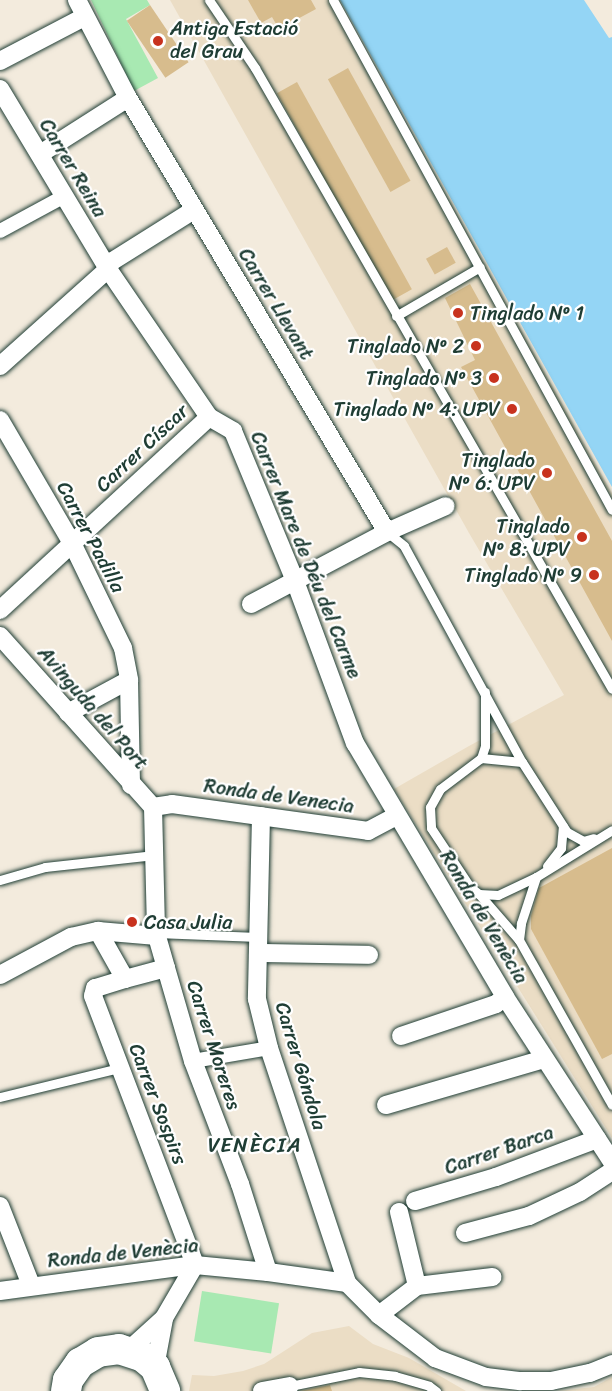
<!DOCTYPE html>
<meta charset="utf-8">
<style>
body{margin:0}
#map{position:relative;width:612px;height:1391px;overflow:hidden;background:#f3ebdd;font-family:Sriracha,sans-serif}
div>[style]{position:absolute}
[style*='--x']{left:calc(var(--x)*1px);top:calc(var(--y)*1px);width:calc(var(--w)*1px);rotate:calc(var(--a)*1deg)}
.built>*{inset:0;background:#ebddc5}
.green>*{inset:0;background:#a8e9b2;transform-origin:0 0}
.water>*{inset:0;background:#94d5f5}
.building>*{inset:0;background:#d7bc8d;transform-origin:0 0}
.roads{filter:drop-shadow(0 0 2px #1f3d34) drop-shadow(0 0 2px #1f3d34)}
.service>*{height:9px;margin:-4.5px;padding:0 4.5px;transform-origin:4.5px;border-radius:4.5px;background:#fff}
.pedestrian>*{height:14px;margin:-7px;padding:0 7px;transform-origin:7px;border-radius:7px;background:#fff}
.minor>*{height:18px;margin:-9px;padding:0 9px;transform-origin:9px;border-radius:9px;background:#fff}
.trunk>*{height:30px;margin:-15px;padding:0 15px;transform-origin:15px;border-radius:15px;background:#fff}
.dots>*{width:16px;height:16px;translate:-50% -50%;box-sizing:border-box;border:3px solid #fff;border-radius:50%}
span{translate:-50% -50%;white-space:nowrap;text-align:center;line-height:1.15;-webkit-text-stroke:4.5px #fff;paint-order:stroke}
.poi-label{font-size:20px;color:#1f3d34}
.left{translate:0 -50%;text-align:left}
.right{translate:-100% -50%;text-align:right}
.street-label{font-size:20px;color:#1f3d34}
.neighbourhood-label{font-size:21px;color:#1f3d34;letter-spacing:1.5px}
</style>
<div id="map">
<div class="built">
<i style="clip-path:polygon(170px 0,338px 0,612px 493px,612px 1138px,394px 789px,469px 746px,564px 695px,469px 533px)"></i>
<i style="clip-path:polygon(349px 1326px,373px 1344px,409px 1358px,466px 1391px,189px 1391px,192px 1375px,214px 1376px,243px 1371px,264px 1364px,312px 1333px)"></i>
<i style="clip-path:polygon(612px 1377px,612px 1391px,557px 1391px,594px 1387px)"></i>
</div>
<div class="green">
<i style="clip-path:polygon(91px 0,147px 0,150px 5px,126px 19px,158px 78px,134px 91px)"></i>
<i style="left:202px;top:1291px;width:78px;height:51px;rotate:9deg"></i>
</div>
<div class="water">
<i style="clip-path:polygon(340px 0,584px 0,609px 38px,612px 37px,612px 487px)"></i>
</div>
<div class="building">
<i style="clip-path:polygon(248px 0,311px 0,316px 9px,279px 29px,272px 17px,261px 23px)"></i>
<i style="left:150px;top:5px;width:69px;height:28px;rotate:56deg"></i>
<i style="left:348px;top:68px;width:129px;height:23px;rotate:61deg"></i>
<i style="left:297px;top:82px;width:237px;height:23px;rotate:61deg"></i>
<i style="left:447px;top:247px;width:18px;height:24px;rotate:61deg"></i>
<i style="clip-path:polygon(470px 284px,612px 541px,612px 641px,461px 367px,475px 360px,445px 298px)"></i>
<i style="clip-path:polygon(612px 848px,612px 1054px,602px 1059px,531px 929px,531px 916px,539px 888px)"></i>
<i style="clip-path:polygon(330px 1385px,332px 1391px,300px 1391px)"></i>
</div>
<div class="roads">
<div class="service">
<i style="--x:209;--y:0;--w:82;--a:55.9"></i>
<i style="--x:255;--y:68;--w:716;--a:60.11"></i>
<i style="--x:333;--y:0;--w:581;--a:61.32"></i>
<i style="--x:396;--y:316;--w:97;--a:-30.3"></i>
<i style="--x:387;--y:532;--w:22;--a:39"></i>
<i style="--x:404;--y:546;--w:246;--a:61.4"></i>
<i style="--x:522;--y:762;--w:83;--a:57.3"></i>
<i style="--x:567;--y:832;--w:18;--a:29"></i>
<i style="--x:583;--y:841;--w:11;--a:-15"></i>
<i style="--x:485;--y:692;--w:54;--a:90"></i>
<i style="--x:485;--y:746;--w:13;--a:108"></i>
<i style="--x:481;--y:758;--w:51;--a:142.9"></i>
<i style="--x:440;--y:789;--w:21;--a:119"></i>
<i style="--x:430;--y:807;--w:21;--a:87"></i>
<i style="--x:431;--y:828;--w:71;--a:56.5"></i>
<i style="--x:470;--y:887;--w:11;--a:38"></i>
<i style="--x:479;--y:894;--w:19;--a:3"></i>
<i style="--x:498;--y:895;--w:42;--a:-25.3"></i>
<i style="--x:536;--y:877;--w:89;--a:-31.7"></i>
<i style="--x:481;--y:758;--w:41;--a:5.6"></i>
<i style="--x:547;--y:866;--w:23;--a:-52"></i>
<i style="--x:561;--y:848;--w:22;--a:-85"></i>
<i style="--x:0;--y:880;--w:47;--a:-16.1"></i>
<i style="--x:45;--y:867;--w:110;--a:-6.3"></i>
<i style="--x:479;--y:894;--w:61;--a:49"></i>
<i style="--x:519;--y:940;--w:189;--a:60.6"></i>
<i style="--x:156;--y:933;--w:102;--a:2.2"></i>
<i style="--x:519;--y:940;--w:17;--a:-83"></i>
<i style="--x:521;--y:923;--w:48;--a:-71.9"></i>
<i style="--x:0;--y:1097;--w:122;--a:-13.7"></i>
<i style="--x:290;--y:1386;--w:70;--a:-11.5"></i>
<i style="--x:359;--y:1372;--w:36;--a:6"></i>
<i style="--x:395;--y:1376;--w:35;--a:16"></i>
<i style="--x:429;--y:1386;--w:9;--a:36"></i>
</div>
<div class="pedestrian">
<i style="--x:0;--y:231;--w:72;--a:-28.4"></i>
<i style="--x:193;--y:1061;--w:77;--a:-9.7"></i>
</div>
<div class="minor">
<i style="--x:77;--y:0;--w:110;--a:62.5"></i>
<i style="--x:128;--y:98;--w:505;--a:59.17"></i>
<i style="--x:0;--y:61;--w:95;--a:-27.6"></i>
<i style="--x:0;--y:89;--w:210;--a:59"></i>
<i style="--x:108;--y:269;--w:179;--a:55.7"></i>
<i style="--x:209;--y:417;--w:28;--a:30"></i>
<i style="--x:233;--y:431;--w:162;--a:67.5"></i>
<i style="--x:295;--y:581;--w:173;--a:69.7"></i>
<i style="--x:355;--y:743;--w:295;--a:59.4"></i>
<i style="--x:505;--y:997;--w:197;--a:57"></i>
<i style="--x:40;--y:154;--w:104;--a:-32.5"></i>
<i style="--x:0;--y:366;--w:145;--a:-41.9"></i>
<i style="--x:108;--y:269;--w:8;--a:-67"></i>
<i style="--x:111;--y:262;--w:98;--a:-32.1"></i>
<i style="--x:0;--y:420;--w:143;--a:59.7"></i>
<i style="--x:72;--y:543;--w:117;--a:64.1"></i>
<i style="--x:123;--y:648;--w:33;--a:79"></i>
<i style="--x:129;--y:680;--w:105;--a:88.9"></i>
<i style="--x:251;--y:604;--w:154;--a:-27.9"></i>
<i style="--x:387;--y:532;--w:64;--a:-23.8"></i>
<i style="--x:0;--y:610;--w:284;--a:-42.7"></i>
<i style="--x:0;--y:636;--w:229;--a:48.2"></i>
<i style="--x:68;--y:713;--w:69;--a:-28.4"></i>
<i style="--x:153;--y:807;--w:126;--a:88.6"></i>
<i style="--x:156;--y:933;--w:36;--a:74"></i>
<i style="--x:166;--y:968;--w:42;--a:165"></i>
<i style="--x:125;--y:979;--w:55;--a:-119.4"></i>
<i style="--x:98;--y:931;--w:59;--a:4.8"></i>
<i style="--x:153;--y:807;--w:19;--a:-9"></i>
<i style="--x:172;--y:804;--w:198;--a:7.8"></i>
<i style="--x:368;--y:831;--w:32;--a:-28"></i>
<i style="--x:261;--y:816;--w:183;--a:91.3"></i>
<i style="--x:257;--y:999;--w:50;--a:76.2"></i>
<i style="--x:269;--y:1048;--w:248;--a:71.6"></i>
<i style="--x:258;--y:953;--w:111;--a:1"></i>
<i style="--x:166;--y:968;--w:97;--a:73.8"></i>
<i style="--x:193;--y:1061;--w:132;--a:69.1"></i>
<i style="--x:240;--y:1184;--w:92;--a:72.3"></i>
<i style="--x:0;--y:975;--w:81;--a:-28.2"></i>
<i style="--x:71;--y:937;--w:28;--a:-13"></i>
<i style="--x:125;--y:979;--w:31;--a:163"></i>
<i style="--x:95;--y:988;--w:8;--a:104"></i>
<i style="--x:93;--y:996;--w:288;--a:69.2"></i>
<i style="--x:401;--y:1036;--w:100;--a:-18.6"></i>
<i style="--x:496;--y:1004;--w:11;--a:-38"></i>
<i style="--x:386;--y:1105;--w:165;--a:-16.2"></i>
<i style="--x:415;--y:1201;--w:84;--a:-16.5"></i>
<i style="--x:496;--y:1177;--w:108;--a:-20.6"></i>
<i style="--x:0;--y:1206;--w:85;--a:68.6"></i>
<i style="--x:399;--y:1212;--w:76;--a:76.3"></i>
<i style="--x:465;--y:1233;--w:66;--a:-14.9"></i>
<i style="--x:529;--y:1216;--w:56;--a:-25.2"></i>
<i style="--x:580;--y:1192;--w:38;--a:-33"></i>
<i style="--x:0;--y:1291;--w:197;--a:-7.6"></i>
<i style="--x:195;--y:1265;--w:73;--a:5.5"></i>
<i style="--x:268;--y:1272;--w:80;--a:7.9"></i>
<i style="--x:347;--y:1283;--w:45;--a:45"></i>
<i style="--x:379;--y:1315;--w:71;--a:37.5"></i>
<i style="--x:435;--y:1358;--w:54;--a:20.4"></i>
<i style="--x:486;--y:1377;--w:35;--a:7"></i>
<i style="--x:521;--y:1381;--w:30;--a:0"></i>
<i style="--x:551;--y:1381;--w:40;--a:-12"></i>
<i style="--x:590;--y:1373;--w:24;--a:-22"></i>
<i style="--x:379;--y:1315;--w:48;--a:-37.3"></i>
<i style="--x:417;--y:1286;--w:76;--a:-6.8"></i>
<i style="--x:129;--y:1350;--w:47;--a:-42.4"></i>
<i style="--x:164;--y:1318;--w:61;--a:-59.7"></i>
<i style="--x:155;--y:1367;--w:49;--a:-79.4"></i>
<i style="--x:262;--y:1391;--w:28;--a:-10"></i>
</div>
<div class="trunk">
<i style="--x:66;--y:1391;--w:11;--a:-80"></i>
<i style="--x:68;--y:1380;--w:21;--a:-55"></i>
<i style="--x:80;--y:1363;--w:21;--a:-31"></i>
<i style="--x:98;--y:1352;--w:21;--a:-8"></i>
<i style="--x:119;--y:1349;--w:25;--a:18"></i>
<i style="--x:143;--y:1357;--w:16;--a:40"></i>
<i style="--x:155;--y:1367;--w:26;--a:67"></i>
</div>
</div>
<div class="dots">
<i style="left:158px;top:41px;background:#c8321e"></i>
<i style="left:458px;top:313px;background:#c8321e"></i>
<i style="left:476px;top:346px;background:#c8321e"></i>
<i style="left:494px;top:378px;background:#c8321e"></i>
<i style="left:512px;top:409px;background:#c8321e"></i>
<i style="left:547px;top:473px;background:#c8321e"></i>
<i style="left:582px;top:537px;background:#c8321e"></i>
<i style="left:594px;top:575px;background:#c8321e"></i>
<i style="left:132px;top:922px;background:#c8321e"></i>
</div>
<div class="poi-label">
<span class="left" style="left:170px;top:40px">Antiga Estació<br>del Grau</span>
<span class="left" style="left:470px;top:313px">Tinglado Nº 1</span>
<span class="right" style="left:464px;top:346px">Tinglado Nº 2</span>
<span class="right" style="left:482px;top:378px">Tinglado Nº 3</span>
<span class="right" style="left:500px;top:409px">Tinglado Nº 4: UPV</span>
<span class="right" style="left:535px;top:472px">Tinglado<br>Nº 6: UPV</span>
<span class="right" style="left:570px;top:538px">Tinglado<br>Nº 8: UPV</span>
<span class="right" style="left:582px;top:575px">Tinglado Nº 9</span>
<span class="left" style="left:144px;top:922px">Casa Julia</span>
</div>
<div class="street-label">
<span style="left:73px;top:168px;rotate:59deg">Carrer Reina</span>
<span style="left:276px;top:304px;rotate:59deg">Carrer Llevant</span>
<span style="left:142px;top:448px;rotate:-43deg">Carrer Císcar</span>
<span style="left:91px;top:537px;rotate:62deg">Carrer Padilla</span>
<span style="left:306px;top:555px;rotate:68deg">Carrer Mare de Déu del Carme</span>
<span style="left:93px;top:708px;rotate:49deg">Avinguda del Port</span>
<span style="left:279px;top:796px;rotate:8deg">Ronda de Venecia</span>
<span style="left:484px;top:917px;rotate:59deg">Ronda de Venècia</span>
<span style="left:214px;top:1045px;rotate:72deg">Carrer Moreres</span>
<span style="left:301px;top:1066px;rotate:73deg">Carrer Góndola</span>
<span style="left:158px;top:1104px;rotate:69deg">Carrer Sospirs</span>
<span style="left:499px;top:1150px;rotate:-19deg">Carrer Barca</span>
<span style="left:123px;top:1253px;rotate:-6deg">Ronda de Venècia</span>
</div>
<div class="neighbourhood-label">
<span style="left:255px;top:1145px">VENÈCIA</span>
</div>
</div>
